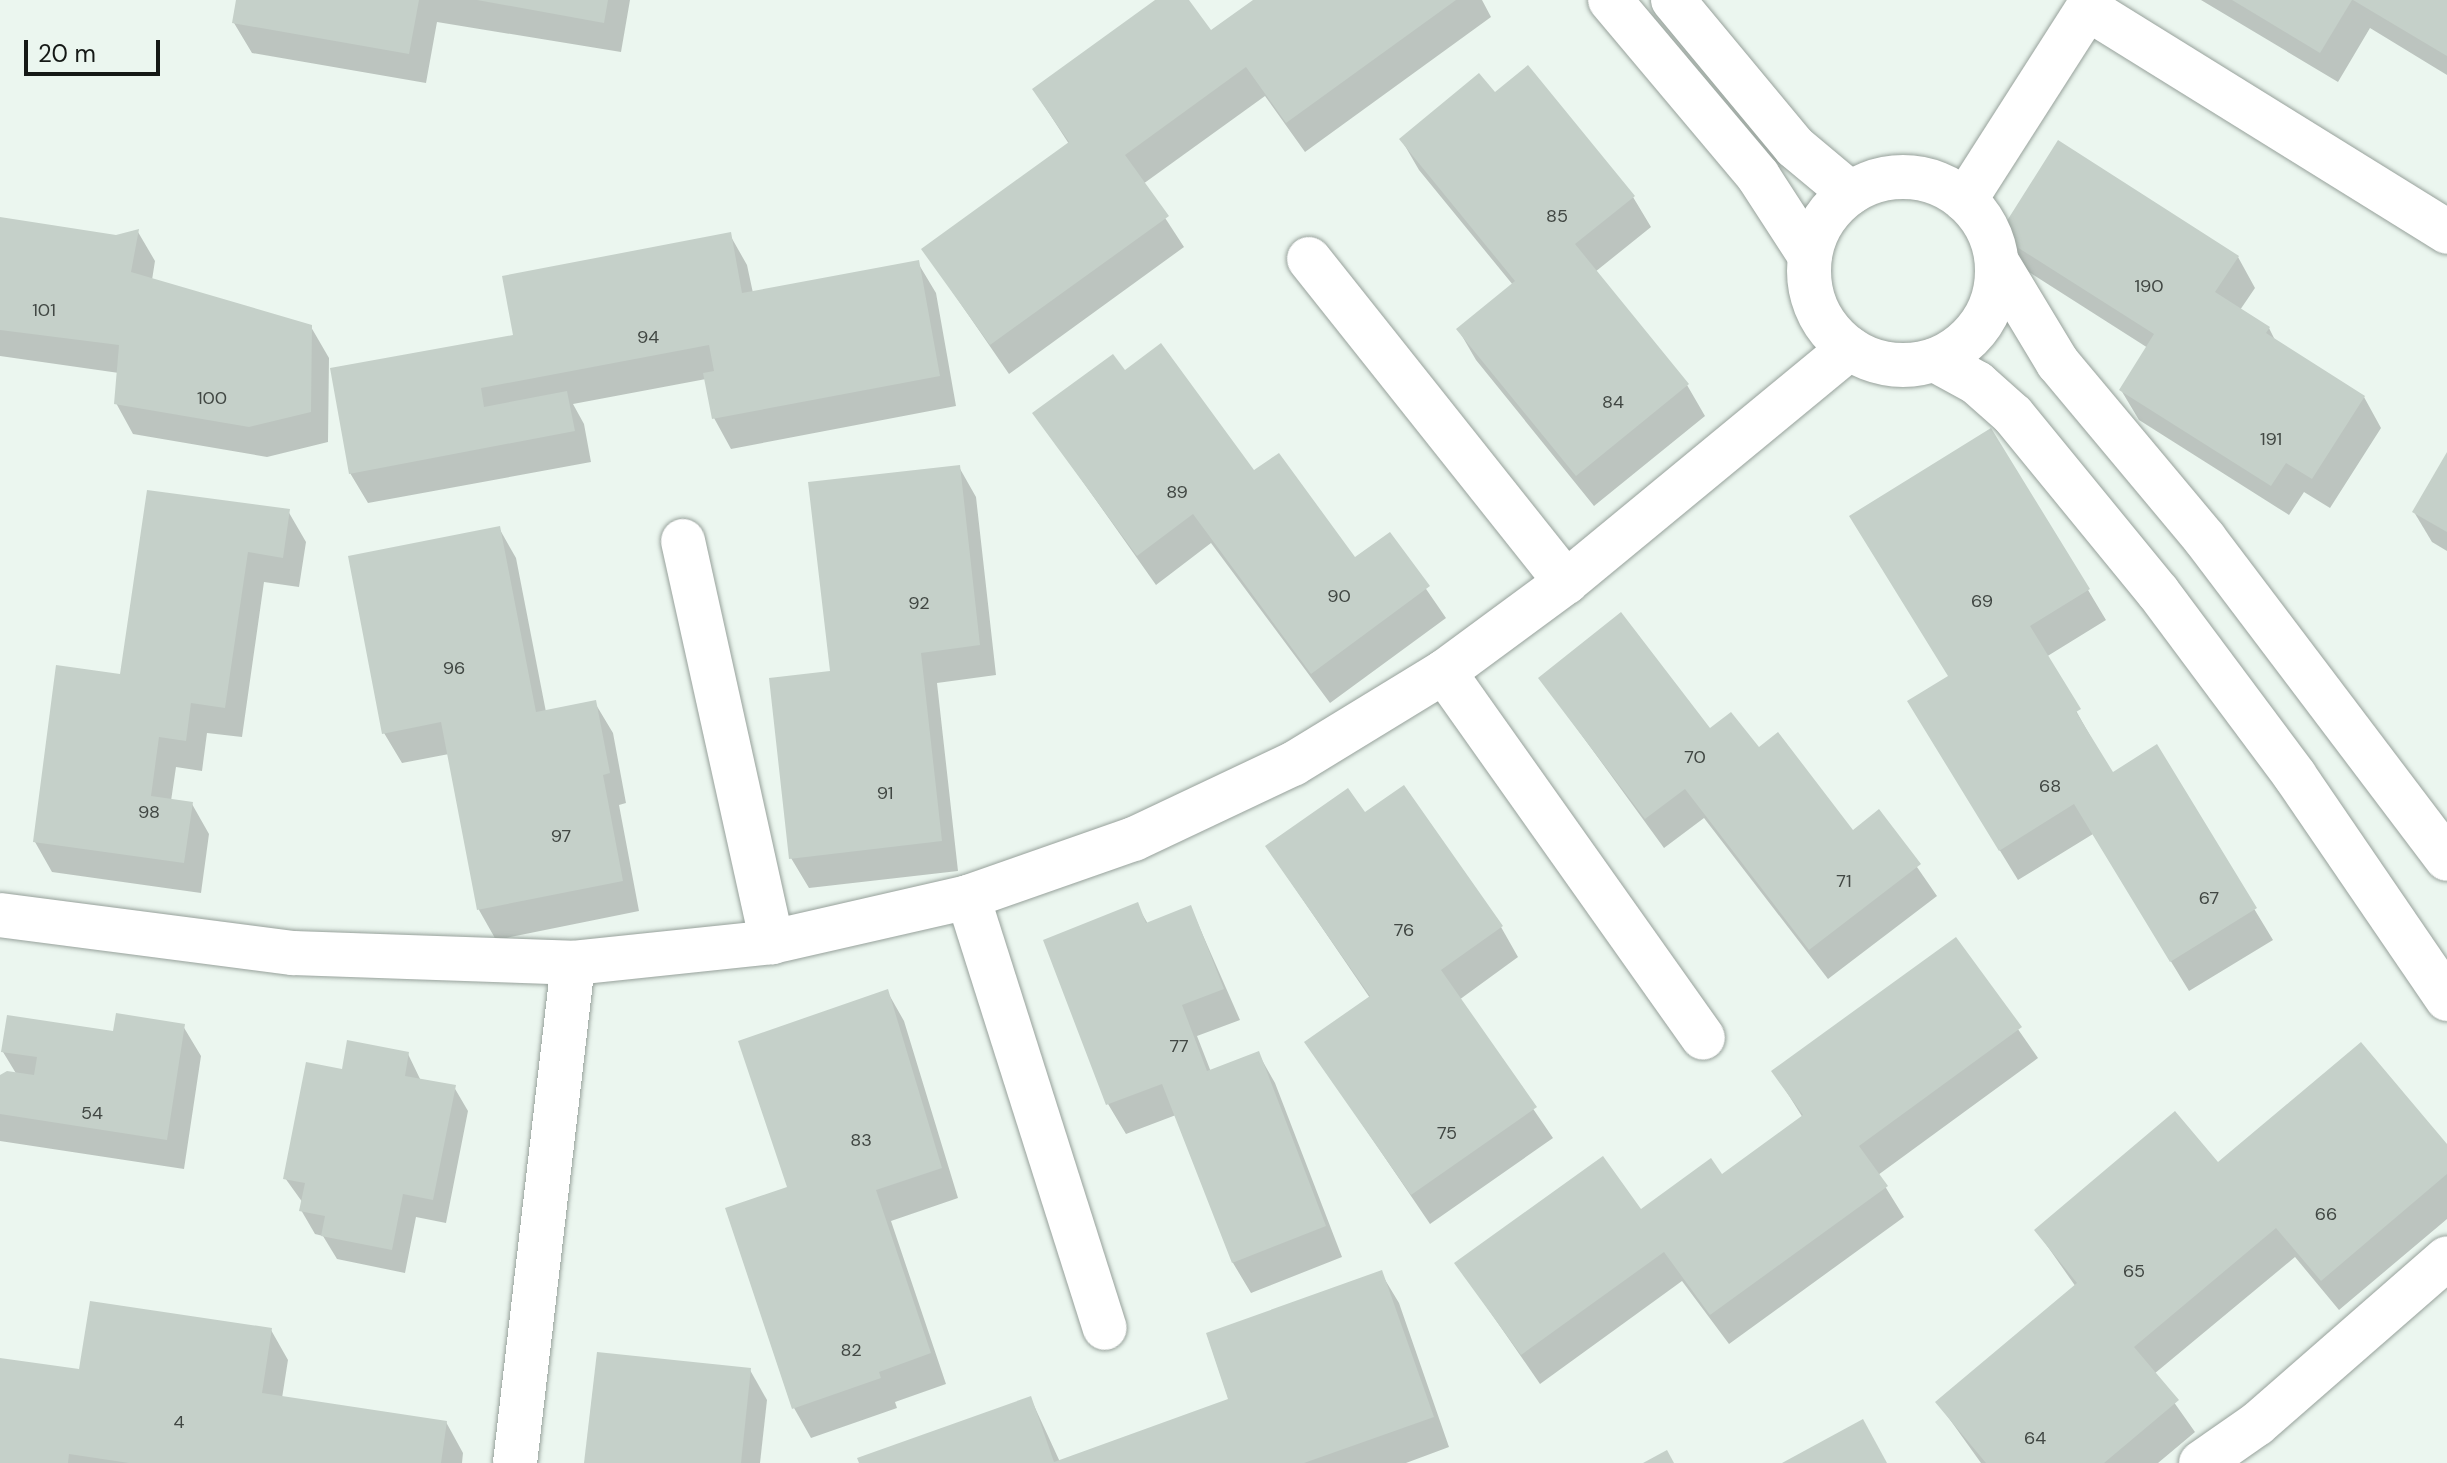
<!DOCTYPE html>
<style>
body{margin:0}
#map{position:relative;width:2447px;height:1463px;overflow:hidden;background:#ebf6ef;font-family:"DM Sans",sans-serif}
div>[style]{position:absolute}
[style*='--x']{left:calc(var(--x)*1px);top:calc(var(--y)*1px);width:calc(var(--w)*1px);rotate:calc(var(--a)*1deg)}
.shadow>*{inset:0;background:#0003}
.building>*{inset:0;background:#c5d0c9}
.roads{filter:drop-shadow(0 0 2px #97a19b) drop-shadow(0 0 2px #97a19b)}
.minor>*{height:44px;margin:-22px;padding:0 22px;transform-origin:22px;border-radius:22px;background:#fff}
.minor>.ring{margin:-22px;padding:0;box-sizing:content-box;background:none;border:44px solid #fff;border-radius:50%}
span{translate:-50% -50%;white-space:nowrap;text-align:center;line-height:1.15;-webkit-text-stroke:8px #ebf6ef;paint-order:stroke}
.number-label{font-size:18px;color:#414743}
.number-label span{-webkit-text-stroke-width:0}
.scale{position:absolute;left:24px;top:40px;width:136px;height:36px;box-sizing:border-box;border:4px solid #151916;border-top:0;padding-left:10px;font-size:24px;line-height:28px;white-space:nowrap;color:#151916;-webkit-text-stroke:6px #ebf6ef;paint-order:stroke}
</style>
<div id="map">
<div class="shadow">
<i style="clip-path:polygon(238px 0,630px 0,621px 52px,437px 22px,426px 83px,252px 53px,234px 23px)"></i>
<i style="clip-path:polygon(1158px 0,1187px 0,1210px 33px,1256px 0,1482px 0,1491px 17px,1305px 152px,1265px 96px,1143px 184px,1184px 247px,1009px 374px,923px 249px,1069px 144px,1034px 90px)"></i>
<i style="clip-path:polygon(2201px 0,2447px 0,2447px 75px,2370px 28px,2338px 82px)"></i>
<i style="clip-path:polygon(1495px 95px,1633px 197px,1651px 227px,1595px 272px,1687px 385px,1705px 416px,1594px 506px,1476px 360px,1458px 329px,1513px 285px,1419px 170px,1401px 139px)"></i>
<i style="clip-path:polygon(0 220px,116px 237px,138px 232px,155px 261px,152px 280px,311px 327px,329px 358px,328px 442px,267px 457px,133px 434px,116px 403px,119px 373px,0 356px)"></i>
<i style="clip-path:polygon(730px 235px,747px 265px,753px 293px,918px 263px,936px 293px,956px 406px,731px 449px,714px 418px,706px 379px,573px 404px,584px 424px,591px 462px,368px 503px,350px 473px,515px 336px)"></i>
<i style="clip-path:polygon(2000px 235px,2238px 257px,2255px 288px,2240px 310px,2269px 328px,2276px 342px,2364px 397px,2381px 428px,2330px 508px,2304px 492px,2289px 515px,2139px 420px,2121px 390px,2148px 348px,2018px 265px)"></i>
<i style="clip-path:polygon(1124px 373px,1354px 560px,1389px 535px,1446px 618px,1330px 703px,1211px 543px,1156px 585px,1035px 414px)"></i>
<i style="clip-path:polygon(2447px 456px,2447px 551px,2432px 542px,2414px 512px)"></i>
<i style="clip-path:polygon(959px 467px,976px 497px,996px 675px,937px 683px,958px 871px,809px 888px,791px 858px,832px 673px)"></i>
<i style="clip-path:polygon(288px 511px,306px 542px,299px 587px,264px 582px,242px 737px,207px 733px,202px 771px,176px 767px,171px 801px,192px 804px,209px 834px,201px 893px,52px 872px,35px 842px,122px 676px)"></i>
<i style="clip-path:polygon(499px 528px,516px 558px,546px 712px,595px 703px,613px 733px,626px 803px,619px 805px,639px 911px,496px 940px,479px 910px,449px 754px,402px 763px,384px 733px)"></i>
<i style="clip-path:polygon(1870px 546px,2088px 590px,2106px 620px,2046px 657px,2112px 775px,2156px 747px,2273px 940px,2189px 991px,2093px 834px,2018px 880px,1927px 732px,1950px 677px)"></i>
<i style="clip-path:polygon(1540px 678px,1758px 750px,1852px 833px,1879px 812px,1937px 896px,1828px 979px,1704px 818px,1664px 848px)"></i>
<i style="clip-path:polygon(1364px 815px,1501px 927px,1518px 957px,1459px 1000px,1553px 1138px,1430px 1224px,1307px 1043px,1370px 998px,1267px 847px)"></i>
<i style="clip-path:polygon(1137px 905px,1148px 924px,1191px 908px,1240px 1020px,1197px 1036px,1211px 1072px,1258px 1053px,1275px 1083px,1342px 1257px,1251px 1293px,1233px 1263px,1176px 1115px,1126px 1134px,1108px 1104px,1045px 941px)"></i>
<i style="clip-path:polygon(1956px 940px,2038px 1058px,1878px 1175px,1904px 1217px,1729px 1344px,1682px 1281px,1540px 1384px,1457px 1264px,1641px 1212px,1722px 1177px,1803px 1118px,1774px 1072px)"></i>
<i style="clip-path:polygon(887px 991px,904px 1021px,958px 1198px,891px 1221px,946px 1384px,895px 1402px,897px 1408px,811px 1438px,794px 1408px,790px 1188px)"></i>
<i style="clip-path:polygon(183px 1026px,201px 1056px,184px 1169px,0 1141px,0 1077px,17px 1075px,3px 1052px)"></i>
<i style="clip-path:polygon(408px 1054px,421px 1081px,454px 1087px,468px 1111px,446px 1223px,416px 1217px,405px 1273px,337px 1259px,323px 1236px,315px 1234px,301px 1210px,303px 1203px,285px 1178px,343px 1071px)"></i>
<i style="clip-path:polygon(2447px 1147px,2447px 1219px,2339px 1310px,2295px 1257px,2154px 1374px,2195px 1432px,2158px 1463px,1981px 1463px,1938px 1403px,2076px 1287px,2036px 1230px)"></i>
<i style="clip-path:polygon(1381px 1273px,1399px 1303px,1449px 1447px,1406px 1463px,861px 1463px,1031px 1399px,1060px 1462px,1231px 1400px)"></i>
<i style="clip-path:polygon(271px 1330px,288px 1360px,282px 1398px,446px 1422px,463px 1453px,462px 1463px,0 1463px,0 1360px,81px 1372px)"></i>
<i style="clip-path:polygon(750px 1370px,767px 1400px,760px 1463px,586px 1463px)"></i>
</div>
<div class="building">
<i style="clip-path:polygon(236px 0,419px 0,409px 54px,232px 23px)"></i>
<i style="clip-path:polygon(477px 0,608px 0,604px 23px)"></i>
<i style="clip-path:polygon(1155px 0,1189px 0,1211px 30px,1253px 0,1456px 0,1286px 123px,1246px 67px,1125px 155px,1169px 216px,990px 345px,921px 249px,1069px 142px,1032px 89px)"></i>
<i style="clip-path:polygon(2232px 0,2352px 0,2320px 53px)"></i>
<i style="clip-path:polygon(2353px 0,2447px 0,2447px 56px)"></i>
<i style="clip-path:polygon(1528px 65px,1635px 196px,1575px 244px,1689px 384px,1576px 476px,1456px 329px,1515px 281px,1399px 139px,1479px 73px,1495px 92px)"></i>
<i style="clip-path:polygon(2058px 140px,2239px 256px,2215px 292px,2270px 327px,2266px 333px,2365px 396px,2312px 479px,2286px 463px,2271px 486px,2119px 390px,2154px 334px,1998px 235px)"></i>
<i style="clip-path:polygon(0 217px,116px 235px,139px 229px,131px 272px,312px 325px,311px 412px,249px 427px,114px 404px,119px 345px,0 330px)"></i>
<i style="clip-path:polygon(731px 232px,742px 293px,919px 260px,940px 376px,712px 419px,703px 373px,714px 371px,709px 345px,481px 388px,484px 407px,567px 391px,575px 431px,349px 474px,330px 368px,513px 335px,502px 276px)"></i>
<i style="clip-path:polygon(1161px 343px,1254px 470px,1279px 453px,1355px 557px,1390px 532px,1430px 586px,1311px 674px,1193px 514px,1137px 556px,1032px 413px,1113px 354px,1125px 370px)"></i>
<i style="clip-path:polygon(1991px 428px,2090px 589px,2030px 626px,2081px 709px,2076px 712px,2113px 772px,2157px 744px,2257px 908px,2170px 962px,2074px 804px,1999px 851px,1907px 701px,1948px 676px,1849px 516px)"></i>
<i style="clip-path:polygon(2447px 452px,2447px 532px,2412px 512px)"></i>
<i style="clip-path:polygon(960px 465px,980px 645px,921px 653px,942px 841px,789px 859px,769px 678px,830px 671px,808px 482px)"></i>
<i style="clip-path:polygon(147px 490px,290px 509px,283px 558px,248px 552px,225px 708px,191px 703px,186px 741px,159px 737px,151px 796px,193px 802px,184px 863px,33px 842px,56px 665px,120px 674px)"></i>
<i style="clip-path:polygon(500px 526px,536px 712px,596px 700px,610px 773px,603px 775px,623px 881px,477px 910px,441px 722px,382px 734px,348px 556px)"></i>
<i style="clip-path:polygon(1621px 612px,1710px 728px,1731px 712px,1759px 747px,1778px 732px,1853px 830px,1879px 809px,1921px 864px,1809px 950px,1685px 789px,1645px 819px,1538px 678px)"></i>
<i style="clip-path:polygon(1404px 785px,1503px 926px,1441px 970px,1537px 1107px,1411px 1195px,1304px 1042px,1370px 996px,1265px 846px,1348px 788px,1365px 812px)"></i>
<i style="clip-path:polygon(1138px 902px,1146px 923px,1191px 905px,1224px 989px,1182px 1005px,1207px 1071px,1259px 1051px,1326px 1226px,1232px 1263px,1162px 1084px,1106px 1105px,1043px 940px)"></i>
<i style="clip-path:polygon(1956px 937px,2022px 1027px,1859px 1146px,1888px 1186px,1710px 1315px,1664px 1252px,1521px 1355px,1454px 1263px,1603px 1156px,1641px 1209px,1711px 1158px,1722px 1174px,1803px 1115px,1771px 1071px)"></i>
<i style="clip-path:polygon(888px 989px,942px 1168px,876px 1190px,931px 1353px,879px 1372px,881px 1378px,792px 1409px,725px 1208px,787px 1187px,738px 1041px)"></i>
<i style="clip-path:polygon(116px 1013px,185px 1024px,167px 1140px,0 1114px,0 1075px,7px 1071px,34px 1075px,37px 1057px,1px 1052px,7px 1015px,113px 1031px)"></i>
<i style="clip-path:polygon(347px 1040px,409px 1052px,405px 1076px,456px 1085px,433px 1200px,403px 1194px,392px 1250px,321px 1236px,325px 1216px,299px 1211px,305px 1183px,283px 1179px,306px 1062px,342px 1069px)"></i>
<i style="clip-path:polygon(2361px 1042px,2447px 1144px,2447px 1174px,2321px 1281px,2276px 1228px,2134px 1347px,2179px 1400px,2104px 1463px,1986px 1463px,1935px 1402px,2077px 1283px,2034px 1230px,2175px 1111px,2218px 1162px)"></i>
<i style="clip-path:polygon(1382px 1270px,1434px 1417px,1304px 1463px,859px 1463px,857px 1458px,1031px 1396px,1054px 1462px,1228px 1399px,1206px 1333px)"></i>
<i style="clip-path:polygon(90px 1301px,272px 1328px,262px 1393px,447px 1421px,441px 1463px,129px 1463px,69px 1454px,68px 1463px,0 1463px,0 1358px,79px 1369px)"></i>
<i style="clip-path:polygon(597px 1352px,751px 1368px,741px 1463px,584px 1463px)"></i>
<i style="clip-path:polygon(1863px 1419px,1887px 1463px,1782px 1463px)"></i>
<i style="clip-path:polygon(1667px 1450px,1674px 1463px,1643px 1463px)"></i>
</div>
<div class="roads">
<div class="minor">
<i style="--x:1610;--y:0;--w:230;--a:49.9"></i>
<i style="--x:1758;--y:176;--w:95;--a:57"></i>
<i style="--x:1673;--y:0;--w:191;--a:50.3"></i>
<i style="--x:1795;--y:147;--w:72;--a:39.9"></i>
<i style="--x:2088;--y:9;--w:423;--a:31.8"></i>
<i class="ring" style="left:1809px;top:177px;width:144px;height:144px"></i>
<i style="--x:1965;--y:200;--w:237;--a:-57.4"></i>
<i style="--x:1309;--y:259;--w:413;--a:51.5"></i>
<i style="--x:1997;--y:262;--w:118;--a:58.9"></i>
<i style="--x:2058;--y:363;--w:229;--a:50.1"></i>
<i style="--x:2205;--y:539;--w:401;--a:52.9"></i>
<i style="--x:1935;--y:360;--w:48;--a:28.7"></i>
<i style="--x:1977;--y:383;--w:48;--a:41.6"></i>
<i style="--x:2013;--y:415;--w:229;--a:50.7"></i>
<i style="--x:2158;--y:592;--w:229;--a:53.3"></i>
<i style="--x:2295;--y:776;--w:270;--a:55.7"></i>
<i style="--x:683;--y:541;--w:411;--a:77.5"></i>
<i style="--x:1444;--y:672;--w:448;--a:54.7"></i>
<i style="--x:968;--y:897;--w:452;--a:72.4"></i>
<i style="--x:0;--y:915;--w:295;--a:7.4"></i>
<i style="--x:293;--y:953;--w:280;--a:2"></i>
<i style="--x:573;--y:963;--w:200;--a:-6"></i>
<i style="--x:772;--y:942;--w:201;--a:-12.9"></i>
<i style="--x:968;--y:897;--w:176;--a:-19.3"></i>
<i style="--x:1134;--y:839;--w:176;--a:-25.3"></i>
<i style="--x:1293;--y:764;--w:177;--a:-31.4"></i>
<i style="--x:1444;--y:672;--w:152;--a:-36.4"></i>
<i style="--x:1566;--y:582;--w:367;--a:-39.5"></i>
<i style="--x:515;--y:1463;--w:503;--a:-83.38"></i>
<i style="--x:2201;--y:1463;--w:68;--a:-34.9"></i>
<i style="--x:2257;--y:1424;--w:252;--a:-41.1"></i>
</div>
</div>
<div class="number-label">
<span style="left:1557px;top:216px">85</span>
<span style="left:2149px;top:286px">190</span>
<span style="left:44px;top:310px">101</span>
<span style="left:648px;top:337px">94</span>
<span style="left:212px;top:398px">100</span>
<span style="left:1613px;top:402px">84</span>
<span style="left:2271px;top:439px">191</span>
<span style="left:1177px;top:492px">89</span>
<span style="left:1339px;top:596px">90</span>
<span style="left:1982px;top:601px">69</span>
<span style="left:919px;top:603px">92</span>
<span style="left:454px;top:668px">96</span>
<span style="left:1695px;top:757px">70</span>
<span style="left:2050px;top:786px">68</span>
<span style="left:885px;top:793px">91</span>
<span style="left:149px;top:812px">98</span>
<span style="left:561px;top:836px">97</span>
<span style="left:1844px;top:881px">71</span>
<span style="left:2209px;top:898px">67</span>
<span style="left:1404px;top:930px">76</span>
<span style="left:1179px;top:1046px">77</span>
<span style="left:92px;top:1113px">54</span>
<span style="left:1447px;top:1133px">75</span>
<span style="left:861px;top:1140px">83</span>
<span style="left:2326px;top:1214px">66</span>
<span style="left:2134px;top:1271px">65</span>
<span style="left:851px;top:1350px">82</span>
<span style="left:179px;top:1422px">4</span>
<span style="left:2035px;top:1438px">64</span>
</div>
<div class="scale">20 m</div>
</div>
